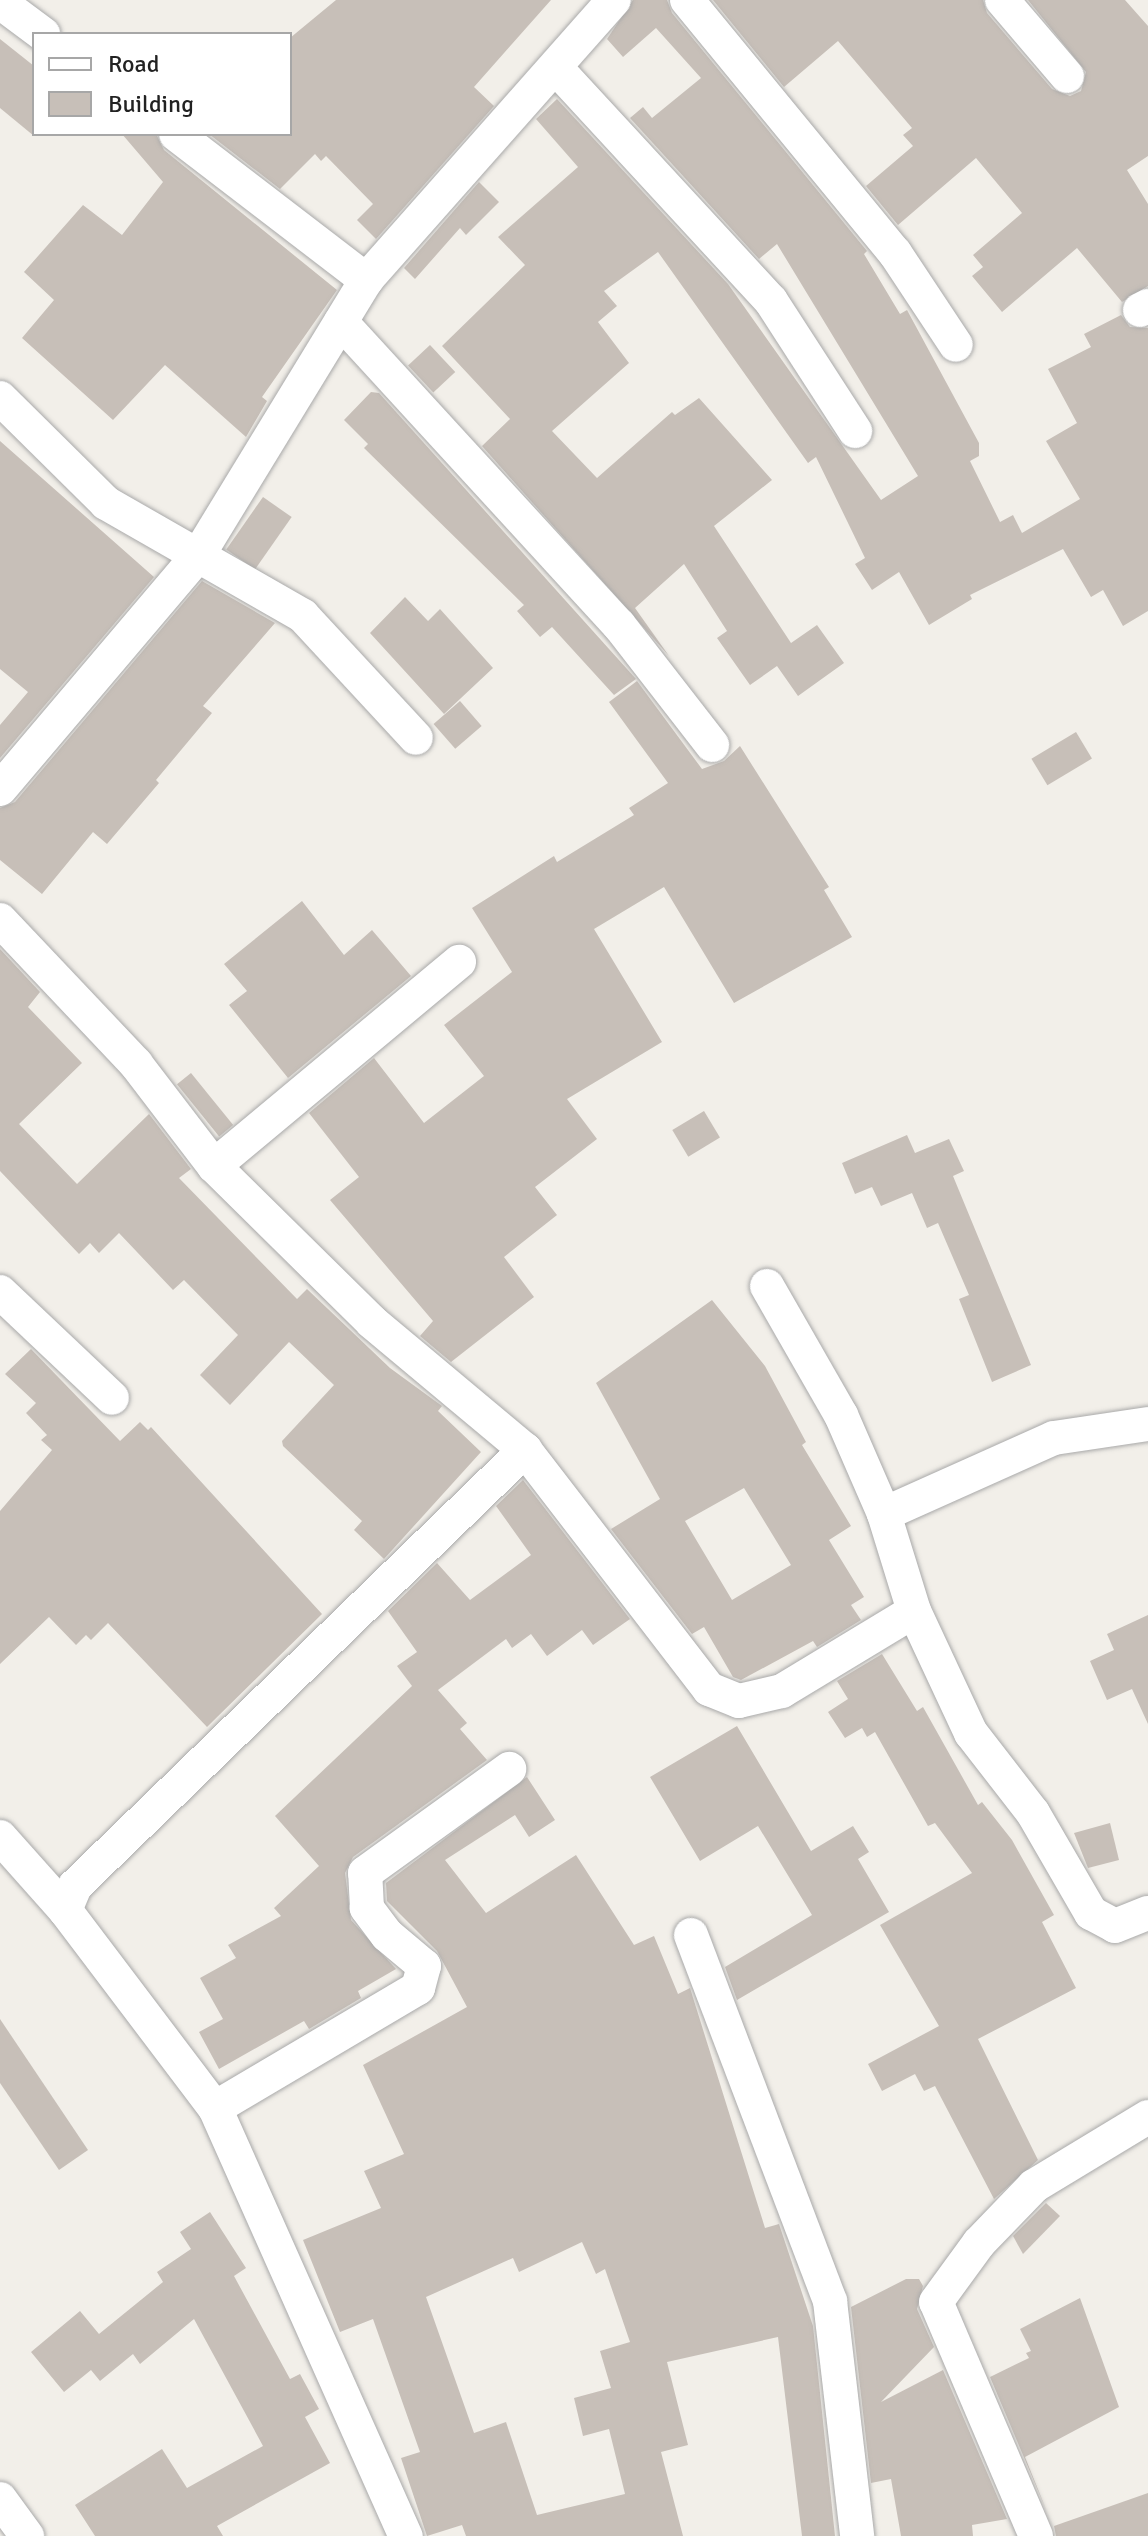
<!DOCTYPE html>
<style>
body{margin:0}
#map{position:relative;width:1148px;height:2536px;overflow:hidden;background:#f2efe9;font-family:Signika,sans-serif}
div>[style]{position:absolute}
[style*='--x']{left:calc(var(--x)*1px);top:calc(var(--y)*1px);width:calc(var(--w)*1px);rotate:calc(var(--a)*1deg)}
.building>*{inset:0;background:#c7bfb8;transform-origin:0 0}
.roads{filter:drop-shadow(0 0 2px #a9a9a9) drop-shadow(0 0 2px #a9a9a9)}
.minor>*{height:34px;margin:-17px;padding:0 17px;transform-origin:17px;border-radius:17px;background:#fff}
span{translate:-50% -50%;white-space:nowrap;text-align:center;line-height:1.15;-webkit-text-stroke:8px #fff;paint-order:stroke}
.legend{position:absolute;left:32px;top:32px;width:260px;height:104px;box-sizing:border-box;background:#fff;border:2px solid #a7a7a7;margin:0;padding:10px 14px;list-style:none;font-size:24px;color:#222}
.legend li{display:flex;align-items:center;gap:16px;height:40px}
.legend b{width:40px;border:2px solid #a7a7a7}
</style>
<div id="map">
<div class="building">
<i style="clip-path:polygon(336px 0,551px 0,474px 87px,494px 106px,376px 239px,357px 220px,373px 204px,326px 156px,321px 161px,315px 154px,280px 189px,209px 134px,290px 134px,290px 38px)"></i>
<i style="clip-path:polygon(633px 0,667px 0,672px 13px,867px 251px,864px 254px,900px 314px,907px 310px,979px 443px,979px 456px,970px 461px,1000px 522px,1013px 515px,1022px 533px,1080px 499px,1046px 441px,1077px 423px,1048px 369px,1091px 347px,1084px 334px,1121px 315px,1130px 327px,1148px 328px,1148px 611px,1123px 626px,1103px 590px,1091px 597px,1063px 549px,970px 595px,972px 599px,929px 625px,899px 572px,872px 590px,855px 564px,865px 558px,816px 457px,808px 463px,658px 252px,604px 291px,617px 306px,598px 322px,629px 363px,552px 431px,597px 478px,672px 412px,675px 415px,699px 398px,772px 480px,714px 526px,791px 643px,817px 625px,844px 663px,798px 696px,777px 666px,750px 685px,717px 638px,727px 631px,684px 564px,635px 608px,669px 656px,482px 446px,510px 419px,442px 346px,525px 265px,498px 237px,578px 167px,536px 119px,557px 99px,728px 284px,881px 500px,918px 476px,777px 244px,759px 259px,630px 118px,643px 107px,652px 118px,701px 78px,656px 28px,623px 57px,607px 39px)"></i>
<i style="clip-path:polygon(713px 0,983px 0,987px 13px,1052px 89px,1070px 96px,1081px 91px,1086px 72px,1028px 0,1125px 0,1148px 26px,1148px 156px,1127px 170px,1148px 204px,1148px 286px,1122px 302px,1077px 248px,1002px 312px,972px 276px,983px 267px,973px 255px,1022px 213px,976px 158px,898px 225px,866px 186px,913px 146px,903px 135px,912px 128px,838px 41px,784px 87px)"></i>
<i style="clip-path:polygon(0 39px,34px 66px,34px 136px,0 108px)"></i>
<i style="clip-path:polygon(122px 134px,156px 134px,164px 150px,337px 290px,262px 397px,267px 401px,246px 437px,165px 365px,113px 420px,22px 338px,54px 300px,24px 272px,83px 205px,122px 235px,163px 182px)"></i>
<i style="clip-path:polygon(479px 182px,499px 202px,466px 235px,460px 228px,415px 279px,404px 268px)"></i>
<i style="left:430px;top:345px;width:37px;height:30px;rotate:47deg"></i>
<i style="clip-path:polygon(371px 392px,379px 393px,636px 679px,614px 695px,552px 627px,540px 637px,517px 611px,524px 605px,364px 448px,368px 444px,344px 420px)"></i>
<i style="clip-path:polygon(0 441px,154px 577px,0 758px,0 725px,28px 692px,0 669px)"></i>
<i style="left:263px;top:497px;width:35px;height:64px;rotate:35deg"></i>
<i style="clip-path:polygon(202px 581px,275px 623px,203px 706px,212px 713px,156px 780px,159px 783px,107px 844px,93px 832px,42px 894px,0 860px,0 808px,15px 802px)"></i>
<i style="clip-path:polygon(405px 597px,428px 621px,440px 609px,493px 668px,444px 714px,370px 633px)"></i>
<i style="clip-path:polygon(637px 681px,702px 769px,724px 761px,740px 746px,829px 887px,824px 890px,852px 937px,734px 1003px,664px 887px,594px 929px,662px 1042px,567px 1099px,597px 1139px,535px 1187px,557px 1215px,504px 1257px,534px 1297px,451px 1362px,420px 1336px,433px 1321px,330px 1200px,359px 1177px,309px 1113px,374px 1058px,424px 1123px,484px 1076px,444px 1025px,512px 972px,472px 908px,554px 856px,557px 862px,634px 815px,629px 808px,668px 783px,609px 702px)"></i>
<i style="left:460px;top:701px;width:33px;height:35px;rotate:49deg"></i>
<i style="left:1076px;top:732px;width:31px;height:52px;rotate:59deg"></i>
<i style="clip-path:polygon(302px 901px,344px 955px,372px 930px,411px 976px,288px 1078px,229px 1005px,247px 991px,224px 964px)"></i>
<i style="clip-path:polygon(0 949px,40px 992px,28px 1007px,82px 1063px,19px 1124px,77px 1184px,149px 1114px,191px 1169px,179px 1178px,297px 1299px,307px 1289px,390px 1368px,442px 1406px,438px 1411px,481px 1452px,384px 1559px,354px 1530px,362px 1521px,283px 1446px,282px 1441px,334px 1385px,289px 1342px,230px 1405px,200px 1375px,238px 1335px,184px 1280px,173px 1290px,119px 1233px,99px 1253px,90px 1243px,79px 1254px,0 1171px)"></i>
<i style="left:191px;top:1073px;width:67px;height:18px;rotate:51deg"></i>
<i style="left:704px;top:1111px;width:31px;height:37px;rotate:59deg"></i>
<i style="clip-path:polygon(907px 1135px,915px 1153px,949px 1139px,964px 1171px,953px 1176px,1031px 1365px,992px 1382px,959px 1299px,969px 1295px,938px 1223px,927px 1228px,912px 1193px,881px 1206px,872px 1187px,855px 1194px,842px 1163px)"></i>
<i style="clip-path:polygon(evenodd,712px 1300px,765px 1366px,806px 1442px,802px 1445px,851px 1526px,829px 1540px,864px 1597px,851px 1605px,861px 1620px,817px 1647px,813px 1641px,741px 1680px,733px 1677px,704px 1627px,692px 1634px,611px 1529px,660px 1499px,596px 1383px,712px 1300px,744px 1488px,791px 1565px,732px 1600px,685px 1521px,744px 1488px)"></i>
<i style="clip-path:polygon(31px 1349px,120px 1441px,140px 1422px,148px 1430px,151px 1427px,322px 1614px,207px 1727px,108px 1623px,91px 1640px,86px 1635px,76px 1645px,49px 1617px,0 1664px,0 1511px,52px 1450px,41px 1440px,47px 1435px,26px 1413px,36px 1403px,5px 1374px)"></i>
<i style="clip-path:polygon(523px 1480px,630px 1619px,593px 1645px,582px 1630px,547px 1656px,531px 1634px,512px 1648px,506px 1639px,438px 1690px,467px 1723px,460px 1729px,487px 1760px,353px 1857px,345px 1873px,351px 1920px,396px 1969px,358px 1991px,361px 1998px,309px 2029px,304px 2021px,219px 2069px,199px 2032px,223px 2019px,200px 1978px,236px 1958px,228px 1945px,281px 1916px,274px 1908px,319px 1866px,275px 1816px,412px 1686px,397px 1666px,417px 1652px,388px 1611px,437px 1563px,470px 1600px,531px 1555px,496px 1506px)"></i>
<i style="clip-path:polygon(1148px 1615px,1148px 1724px,1132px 1689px,1107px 1700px,1090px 1661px,1114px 1650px,1107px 1634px)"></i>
<i style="clip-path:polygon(882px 1654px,917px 1711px,923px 1707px,978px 1805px,982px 1802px,1012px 1840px,1054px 1915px,1042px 1922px,1076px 1988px,978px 2039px,1038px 2160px,994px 2199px,935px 2086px,924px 2091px,915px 2074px,882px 2091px,868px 2064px,939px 2026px,880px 1925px,972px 1873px,935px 1823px,928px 1826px,875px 1732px,867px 1737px,862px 1728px,845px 1738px,828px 1712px,848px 1699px,837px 1681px)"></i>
<i style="clip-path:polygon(737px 1726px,811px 1851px,853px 1826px,869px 1852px,858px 1859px,889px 1912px,737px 2000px,725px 1967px,812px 1915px,758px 1826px,700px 1861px,650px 1777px)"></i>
<i style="clip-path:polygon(evenodd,527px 1777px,555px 1820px,529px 1837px,515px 1815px,445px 1860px,486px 1913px,576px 1855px,634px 1945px,654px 1936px,678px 1994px,690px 1988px,765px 2228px,779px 2224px,813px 2326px,835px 2536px,802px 2536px,778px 2337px,667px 2362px,688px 2445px,661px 2452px,683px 2536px,466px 2536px,462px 2525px,427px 2536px,401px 2458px,420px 2452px,373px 2319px,340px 2332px,303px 2240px,381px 2208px,364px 2171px,404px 2154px,363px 2065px,467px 2007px,437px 1951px,387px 1901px,386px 1883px,527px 1777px,582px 2242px,596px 2274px,605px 2269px,630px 2342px,600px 2351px,611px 2388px,574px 2398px,583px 2436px,609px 2429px,625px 2494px,537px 2515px,506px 2422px,474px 2433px,426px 2297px,513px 2258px,519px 2272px,582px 2242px)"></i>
<i style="clip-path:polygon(1110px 1823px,1119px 1860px,1088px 1868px,1074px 1833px)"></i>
<i style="clip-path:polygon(0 2019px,88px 2150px,59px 2170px,0 2083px)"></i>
<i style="clip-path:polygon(1046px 2203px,1060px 2216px,1023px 2254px,1013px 2236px)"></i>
<i style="clip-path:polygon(210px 2212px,246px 2268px,234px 2276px,290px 2379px,300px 2374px,319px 2409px,305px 2417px,330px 2463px,217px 2526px,223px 2536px,95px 2536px,75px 2505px,162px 2449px,187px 2488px,263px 2446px,194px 2319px,140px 2364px,133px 2354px,100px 2381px,91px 2370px,64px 2392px,31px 2352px,80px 2311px,99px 2334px,163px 2282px,157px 2272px,191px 2249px,180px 2232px)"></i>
<i style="clip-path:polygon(906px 2279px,919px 2279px,923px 2286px,917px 2309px,934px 2347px,881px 2402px,943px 2370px,1007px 2519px,972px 2525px,973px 2536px,901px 2536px,891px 2479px,871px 2483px,851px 2307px)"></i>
<i style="clip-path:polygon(1080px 2298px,1119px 2407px,1025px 2457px,1047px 2512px,990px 2377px,1029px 2358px,1026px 2353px,1031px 2351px,1020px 2329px)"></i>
<i style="clip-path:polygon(1148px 2493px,1148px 2536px,1056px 2536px,1054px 2526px)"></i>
</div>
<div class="roads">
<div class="minor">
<i style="--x:687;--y:0;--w:328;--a:50.6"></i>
<i style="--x:895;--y:253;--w:110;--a:56.5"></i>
<i style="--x:1002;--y:0;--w:100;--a:49.5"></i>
<i style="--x:0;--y:2;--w:54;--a:36.7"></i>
<i style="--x:556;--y:68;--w:317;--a:47.3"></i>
<i style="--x:771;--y:301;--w:155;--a:57.1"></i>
<i style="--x:176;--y:134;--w:240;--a:37.5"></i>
<i style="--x:1140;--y:310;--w:9;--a:-27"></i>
<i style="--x:341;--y:322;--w:411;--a:47.5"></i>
<i style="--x:619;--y:625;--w:152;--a:52.2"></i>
<i style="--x:0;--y:398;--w:149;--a:44.7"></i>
<i style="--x:106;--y:503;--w:227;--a:29.8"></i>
<i style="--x:303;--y:616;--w:166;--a:47.2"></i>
<i style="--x:0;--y:789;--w:308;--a:-49.7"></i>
<i style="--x:199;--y:554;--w:321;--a:-58.6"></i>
<i style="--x:366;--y:280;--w:374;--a:-48.5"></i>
<i style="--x:0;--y:920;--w:198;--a:46.6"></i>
<i style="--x:136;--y:1064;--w:128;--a:52.6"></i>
<i style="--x:214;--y:1166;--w:222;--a:44.6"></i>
<i style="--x:372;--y:1322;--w:199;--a:39.9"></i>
<i style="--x:525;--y:1450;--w:302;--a:52.4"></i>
<i style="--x:709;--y:1689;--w:32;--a:22"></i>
<i style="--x:739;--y:1701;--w:44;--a:-13.1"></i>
<i style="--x:782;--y:1691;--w:154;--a:-31.2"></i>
<i style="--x:214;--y:1166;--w:319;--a:-39.8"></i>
<i style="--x:767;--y:1286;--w:149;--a:60.2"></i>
<i style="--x:841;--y:1415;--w:108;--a:66.5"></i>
<i style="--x:884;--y:1514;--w:102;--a:72.8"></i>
<i style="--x:914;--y:1611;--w:135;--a:65"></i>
<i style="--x:971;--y:1733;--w:101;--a:52.2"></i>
<i style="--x:1033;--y:1813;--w:116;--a:59.9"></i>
<i style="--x:1091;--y:1913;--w:27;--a:28"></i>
<i style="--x:1115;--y:1926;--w:35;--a:-22"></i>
<i style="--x:0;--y:1292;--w:154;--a:43.4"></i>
<i style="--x:884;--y:1514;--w:186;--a:-24.1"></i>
<i style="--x:1054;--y:1438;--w:95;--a:-8.5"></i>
<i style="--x:0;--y:1837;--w:98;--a:48.3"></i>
<i style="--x:65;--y:1910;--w:248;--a:52.9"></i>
<i style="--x:215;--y:2108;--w:469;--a:66"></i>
<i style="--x:65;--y:1910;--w:26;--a:-67"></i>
<i style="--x:75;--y:1886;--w:627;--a:-44.09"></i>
<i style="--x:691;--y:1935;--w:392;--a:69.2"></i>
<i style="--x:830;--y:2301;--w:237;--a:83.4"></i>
<i style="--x:215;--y:2108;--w:236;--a:-30.6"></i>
<i style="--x:418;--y:1988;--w:23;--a:-75"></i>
<i style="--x:424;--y:1966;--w:48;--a:-140"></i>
<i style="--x:387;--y:1935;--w:34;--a:-127"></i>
<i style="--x:367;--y:1908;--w:35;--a:-93"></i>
<i style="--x:365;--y:1873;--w:178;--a:-35.8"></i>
<i style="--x:0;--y:2499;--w:46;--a:53.9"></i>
<i style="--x:1036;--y:2536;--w:254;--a:-113.1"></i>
<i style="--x:936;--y:2302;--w:73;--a:-53.9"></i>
<i style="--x:979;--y:2243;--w:79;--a:-46"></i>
<i style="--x:1034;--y:2186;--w:133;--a:-31.2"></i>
</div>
</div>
<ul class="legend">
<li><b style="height:10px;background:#fff"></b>Road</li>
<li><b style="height:22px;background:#c7bfb8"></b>Building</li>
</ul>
</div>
